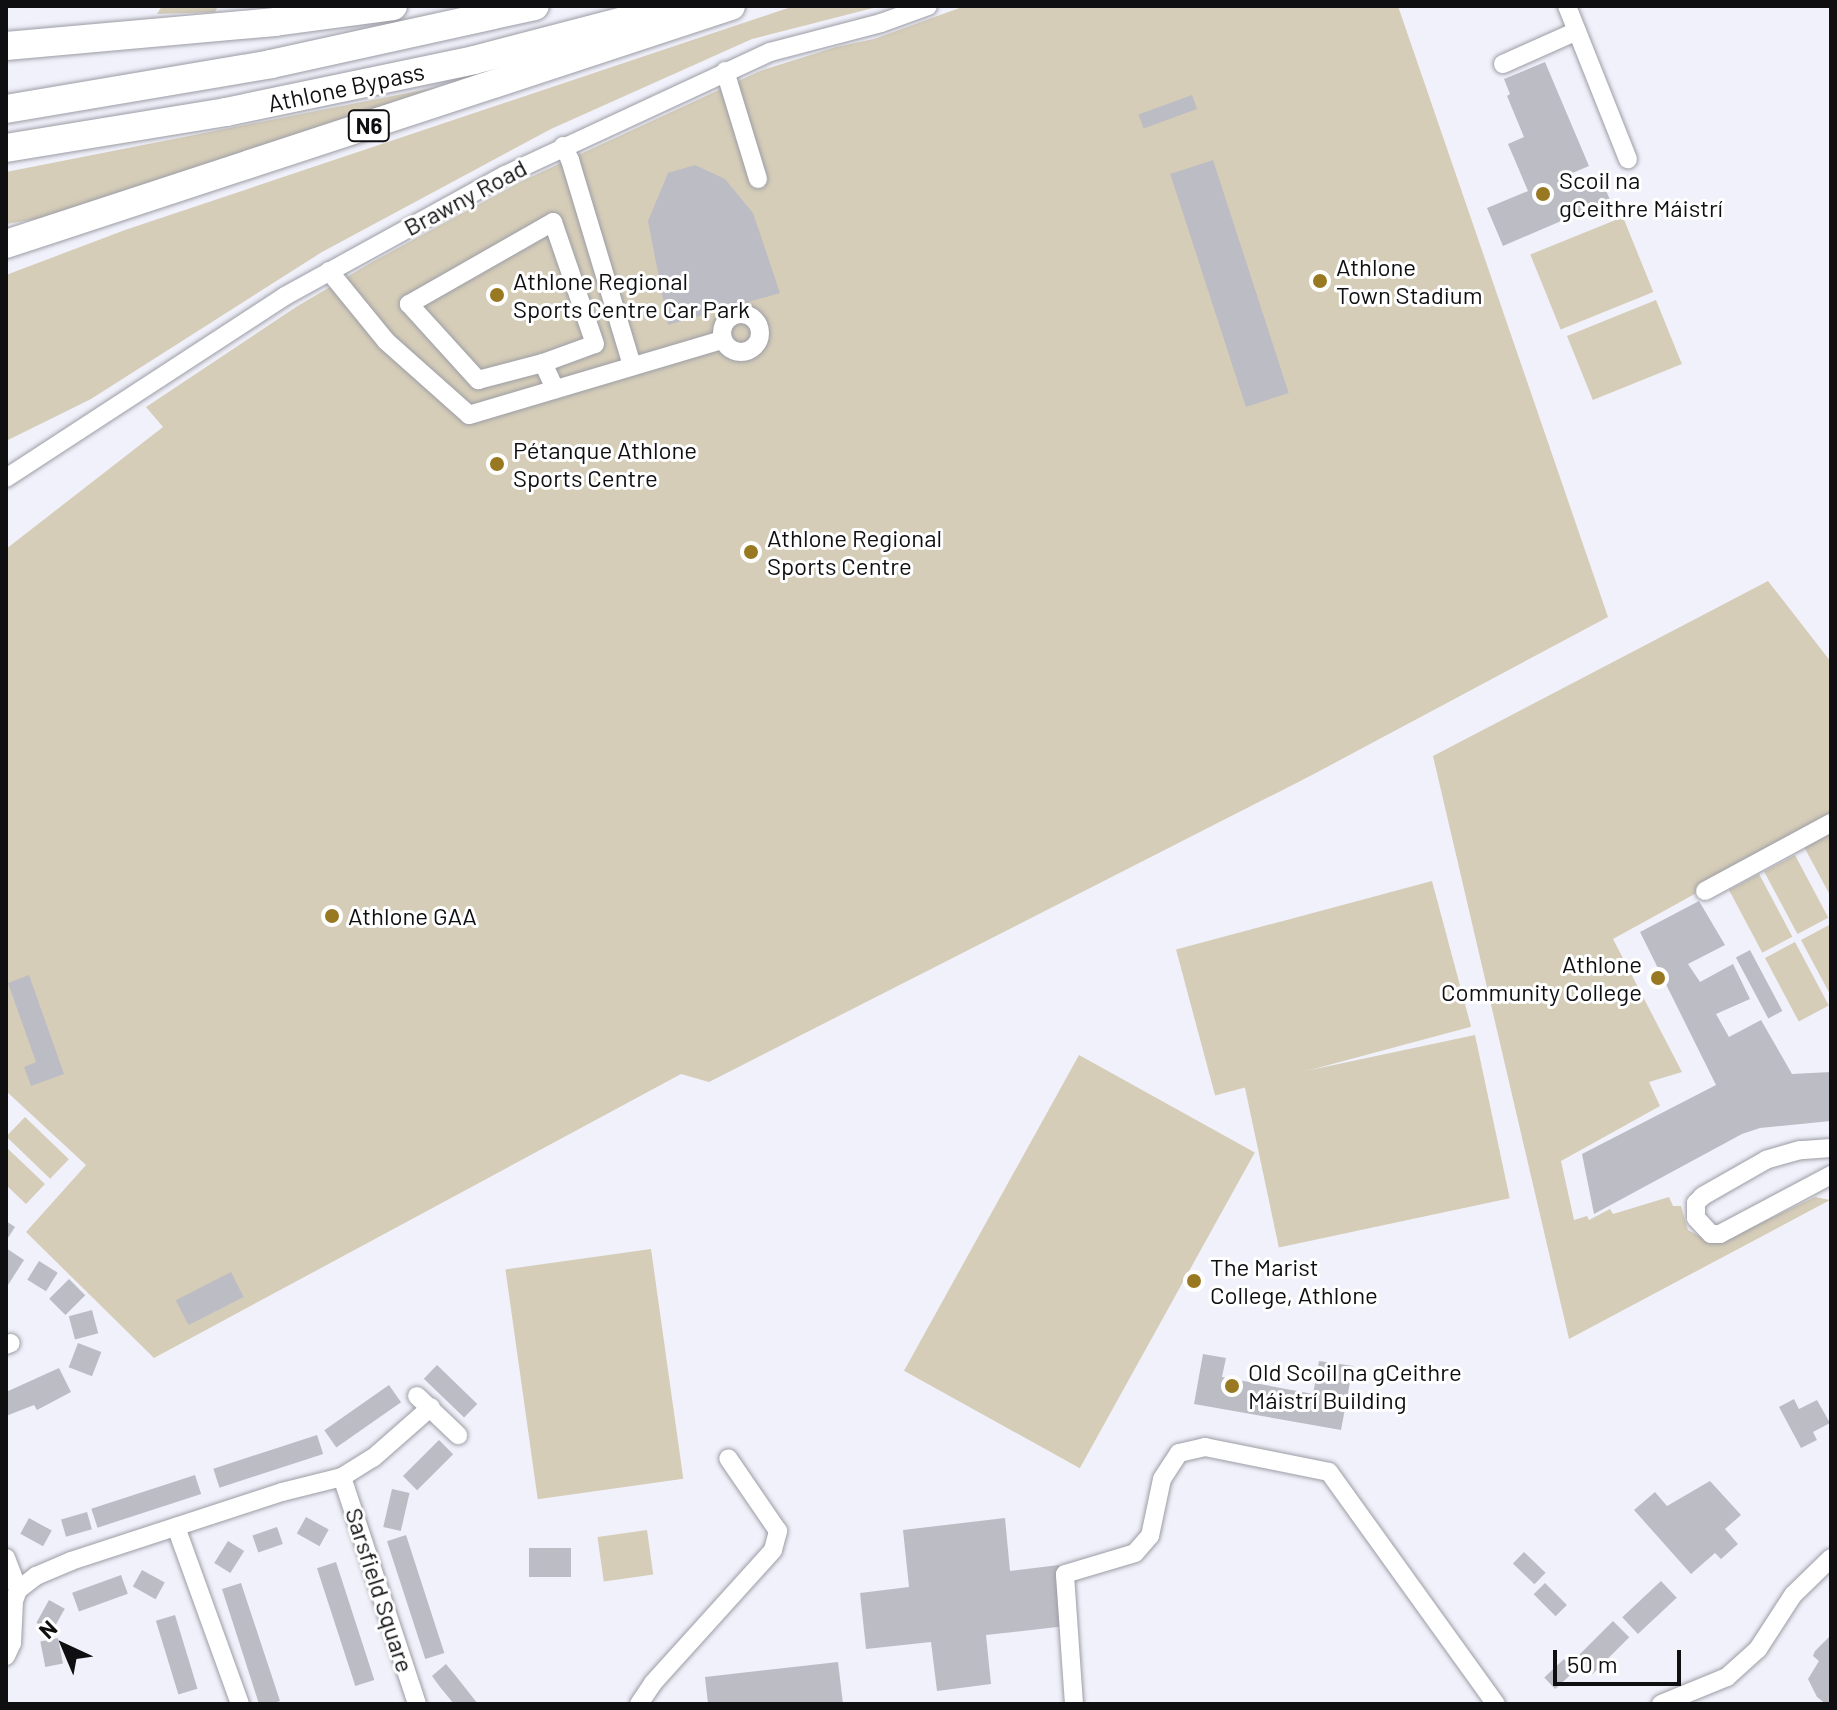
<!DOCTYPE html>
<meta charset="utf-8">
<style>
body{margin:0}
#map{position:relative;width:1837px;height:1710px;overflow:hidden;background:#f1f1fb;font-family:Barlow,sans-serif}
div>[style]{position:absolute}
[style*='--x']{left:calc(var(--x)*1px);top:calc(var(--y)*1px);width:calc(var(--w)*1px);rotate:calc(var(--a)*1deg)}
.green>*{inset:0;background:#d5cdb8;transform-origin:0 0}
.building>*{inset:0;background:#bcbcc5;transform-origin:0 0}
.roads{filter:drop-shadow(0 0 2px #9c9ca5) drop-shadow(0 0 2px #9c9ca5)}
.minor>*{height:18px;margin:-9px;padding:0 9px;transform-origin:9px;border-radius:9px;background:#fff}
.minor>.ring{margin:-9px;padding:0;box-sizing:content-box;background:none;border:18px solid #fff;border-radius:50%}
.highway>*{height:28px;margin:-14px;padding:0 14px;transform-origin:14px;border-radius:14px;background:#fff}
.dots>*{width:22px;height:22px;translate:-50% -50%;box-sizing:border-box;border:4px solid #fff;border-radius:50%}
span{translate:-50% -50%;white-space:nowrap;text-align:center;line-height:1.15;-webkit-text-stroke:6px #fff;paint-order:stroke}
.shield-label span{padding:2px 6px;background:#fff;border:2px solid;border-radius:6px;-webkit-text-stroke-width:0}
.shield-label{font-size:22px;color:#0f0f12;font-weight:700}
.street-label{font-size:24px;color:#0f0f12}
.poi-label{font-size:24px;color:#0f0f12}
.left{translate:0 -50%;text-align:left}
.right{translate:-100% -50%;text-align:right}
.frame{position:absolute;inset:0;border:8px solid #0f0f12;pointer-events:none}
.north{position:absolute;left:24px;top:1606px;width:80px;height:80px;-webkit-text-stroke:6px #fff;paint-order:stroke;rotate:316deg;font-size:22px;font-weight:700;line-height:32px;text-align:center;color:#0f0f12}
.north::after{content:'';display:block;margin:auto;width:28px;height:36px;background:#0f0f12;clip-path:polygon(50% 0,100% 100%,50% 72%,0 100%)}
.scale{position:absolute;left:1553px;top:1650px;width:128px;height:36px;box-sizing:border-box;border:4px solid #0f0f12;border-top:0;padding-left:10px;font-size:24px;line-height:28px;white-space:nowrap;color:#0f0f12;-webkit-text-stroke:6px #fff;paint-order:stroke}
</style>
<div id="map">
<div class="green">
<i style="clip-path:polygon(162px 6px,218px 6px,215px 12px,157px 14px)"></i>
<i style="clip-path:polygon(794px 6px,881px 6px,752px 39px,551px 129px,322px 252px,91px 399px,6px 441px,6px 275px,125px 230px)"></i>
<i style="clip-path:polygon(965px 6px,1398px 6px,1608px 617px,1312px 775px,709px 1082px,681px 1074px,154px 1358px,26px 1232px,86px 1165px,6px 1091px,6px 549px,163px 427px,146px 407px,296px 307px,374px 261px,520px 182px,760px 71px,836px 47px,874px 39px)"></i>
<i style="clip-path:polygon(438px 87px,44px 218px,6px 224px,6px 172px)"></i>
<i style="left:1623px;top:217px;width:81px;height:100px;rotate:68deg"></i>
<i style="left:1656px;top:300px;width:69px;height:96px;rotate:68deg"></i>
<i style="clip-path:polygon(1768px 581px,1831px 662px,1831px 819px,1613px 939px,1682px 1072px,1649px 1082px,1660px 1106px,1561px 1161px,1574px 1220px,1587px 1216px,1589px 1220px,1610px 1209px,1613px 1214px,1669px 1197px,1673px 1206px,1681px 1206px,1688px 1230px,1710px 1242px,1721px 1242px,1815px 1197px,1830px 1200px,1569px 1339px,1433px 756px)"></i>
<i style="clip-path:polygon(1831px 830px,1831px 897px,1803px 845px)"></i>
<i style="left:1795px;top:855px;width:71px;height:35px;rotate:62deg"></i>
<i style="left:1759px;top:874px;width:71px;height:34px;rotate:62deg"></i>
<i style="left:1432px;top:881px;width:151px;height:265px;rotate:75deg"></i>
<i style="clip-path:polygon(1831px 924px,1831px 996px,1801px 940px)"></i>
<i style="left:1795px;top:942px;width:72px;height:34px;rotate:62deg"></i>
<i style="left:1475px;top:1035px;width:167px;height:236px;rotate:78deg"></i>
<i style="left:1079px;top:1055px;width:201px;height:361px;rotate:29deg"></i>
<i style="left:25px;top:1117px;width:61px;height:27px;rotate:44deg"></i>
<i style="clip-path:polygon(6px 1147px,45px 1184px,26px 1204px,6px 1185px)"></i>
<i style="left:651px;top:1249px;width:232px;height:147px;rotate:82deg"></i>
<i style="left:647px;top:1530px;width:45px;height:50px;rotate:82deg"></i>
</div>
<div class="building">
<i style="clip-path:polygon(1545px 62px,1589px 166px,1570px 174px,1576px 187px,1600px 176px,1610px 200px,1503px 246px,1487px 208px,1528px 191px,1508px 144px,1524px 137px,1507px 96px,1510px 94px,1504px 79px)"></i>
<i style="left:1192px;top:95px;width:15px;height:57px;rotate:70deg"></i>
<i style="left:1213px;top:160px;width:245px;height:45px;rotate:72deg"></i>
<i style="clip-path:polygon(695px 165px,725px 179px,753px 213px,780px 293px,668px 325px,648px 221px,668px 173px)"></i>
<i style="clip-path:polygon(1699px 901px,1725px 945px,1688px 964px,1700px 982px,1733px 964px,1750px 999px,1716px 1014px,1729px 1037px,1761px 1020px,1792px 1074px,1831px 1072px,1831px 1121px,1760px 1128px,1742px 1134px,1594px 1214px,1582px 1154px,1716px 1085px,1640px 932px)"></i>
<i style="left:1750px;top:950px;width:69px;height:16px;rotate:62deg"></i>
<i style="clip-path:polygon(29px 975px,64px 1074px,31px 1086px,24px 1067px,36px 1062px,8px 983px)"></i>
<i style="clip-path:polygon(6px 1221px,15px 1227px,6px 1241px)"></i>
<i style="clip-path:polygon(6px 1248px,24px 1260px,8px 1285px,6px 1284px)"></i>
<i style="left:39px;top:1261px;width:22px;height:22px;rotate:32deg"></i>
<i style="left:231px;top:1272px;width:28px;height:62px;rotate:63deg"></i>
<i style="left:69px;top:1279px;width:23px;height:28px;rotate:45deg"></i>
<i style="left:92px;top:1310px;width:24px;height:24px;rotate:75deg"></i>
<i style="left:78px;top:1343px;width:25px;height:26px;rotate:21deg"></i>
<i style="clip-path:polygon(1203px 1354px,1226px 1358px,1222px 1377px,1313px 1394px,1319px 1361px,1353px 1366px,1341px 1430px,1194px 1404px)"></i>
<i style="left:437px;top:1365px;width:56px;height:19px;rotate:44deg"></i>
<i style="clip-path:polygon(59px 1368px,71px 1392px,37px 1410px,34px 1405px,6px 1416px,6px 1392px)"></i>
<i style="left:389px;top:1385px;width:21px;height:79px;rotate:55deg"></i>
<i style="clip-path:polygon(1794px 1399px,1799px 1409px,1817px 1400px,1830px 1423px,1813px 1432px,1817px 1440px,1801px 1448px,1779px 1407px)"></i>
<i style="left:317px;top:1435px;width:20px;height:109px;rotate:72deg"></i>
<i style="left:439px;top:1440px;width:20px;height:51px;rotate:45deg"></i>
<i style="left:195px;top:1475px;width:20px;height:109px;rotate:72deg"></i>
<i style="clip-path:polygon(1710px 1481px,1741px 1515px,1725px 1529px,1738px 1544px,1721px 1559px,1715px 1553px,1691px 1574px,1634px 1510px,1655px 1492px,1667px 1506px)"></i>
<i style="left:392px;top:1489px;width:18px;height:39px;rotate:13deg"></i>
<i style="left:87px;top:1512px;width:18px;height:27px;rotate:74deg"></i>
<i style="left:306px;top:1517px;width:26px;height:19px;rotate:29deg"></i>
<i style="left:29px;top:1518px;width:26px;height:18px;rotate:29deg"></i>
<i style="clip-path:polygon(1005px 1518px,1010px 1571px,1059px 1565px,1066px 1626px,986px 1635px,991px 1684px,937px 1691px,931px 1642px,866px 1649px,860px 1593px,909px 1587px,903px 1530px)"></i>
<i style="left:277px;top:1527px;width:18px;height:26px;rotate:71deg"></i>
<i style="left:406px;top:1535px;width:124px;height:20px;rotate:72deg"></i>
<i style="left:228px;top:1541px;width:19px;height:26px;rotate:32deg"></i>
<i style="left:571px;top:1548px;width:29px;height:42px;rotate:90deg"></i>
<i style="left:1524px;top:1552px;width:30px;height:16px;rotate:44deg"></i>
<i style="left:336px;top:1562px;width:124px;height:20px;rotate:72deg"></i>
<i style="left:142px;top:1570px;width:26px;height:19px;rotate:29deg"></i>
<i style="left:121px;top:1575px;width:20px;height:52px;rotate:70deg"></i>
<i style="left:1661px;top:1581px;width:23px;height:53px;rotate:47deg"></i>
<i style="clip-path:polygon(241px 1583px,280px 1701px,271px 1704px,259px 1704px,222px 1589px)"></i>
<i style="left:1545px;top:1583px;width:31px;height:16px;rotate:45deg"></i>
<i style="left:49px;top:1600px;width:18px;height:26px;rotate:29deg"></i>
<i style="left:175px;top:1615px;width:77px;height:20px;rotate:73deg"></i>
<i style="left:1613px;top:1621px;width:23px;height:52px;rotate:45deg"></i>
<i style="clip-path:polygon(1831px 1635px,1831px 1704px,1826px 1704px,1817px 1697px,1808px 1679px,1819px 1661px,1813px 1656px,1815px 1651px)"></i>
<i style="left:58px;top:1638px;width:26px;height:18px;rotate:79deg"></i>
<i style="left:1564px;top:1659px;width:16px;height:27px;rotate:47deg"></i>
<i style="clip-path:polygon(838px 1662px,843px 1704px,708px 1704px,705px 1677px)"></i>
<i style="clip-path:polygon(446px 1664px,455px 1675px,478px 1704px,454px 1704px,440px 1687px,432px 1676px)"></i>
</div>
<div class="roads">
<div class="minor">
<i style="--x:1567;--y:6;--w:165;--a:68.3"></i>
<i style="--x:1503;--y:64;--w:81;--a:-24"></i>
<i style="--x:725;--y:71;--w:113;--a:73"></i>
<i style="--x:563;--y:146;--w:16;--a:63"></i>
<i style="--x:570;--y:160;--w:214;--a:73.2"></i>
<i style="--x:329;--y:271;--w:90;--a:50.8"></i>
<i style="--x:386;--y:341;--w:111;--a:41.7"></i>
<i style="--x:469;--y:415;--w:265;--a:-16.5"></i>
<i class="ring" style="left:722px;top:314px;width:20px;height:20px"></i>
<i style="--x:543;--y:363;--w:55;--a:-20.1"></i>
<i style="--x:595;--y:344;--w:129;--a:-109"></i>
<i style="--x:553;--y:222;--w:166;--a:150.3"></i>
<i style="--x:409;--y:304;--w:103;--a:47.8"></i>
<i style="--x:478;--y:380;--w:67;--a:-14.7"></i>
<i style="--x:543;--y:363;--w:29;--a:65"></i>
<i style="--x:6;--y:478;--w:333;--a:-33.1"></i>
<i style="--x:285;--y:296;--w:251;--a:-28.8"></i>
<i style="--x:505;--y:175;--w:292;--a:-24.9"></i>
<i style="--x:770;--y:52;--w:115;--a:-14.6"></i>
<i style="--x:881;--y:23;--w:50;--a:-19.9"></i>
<i style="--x:1705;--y:891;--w:143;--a:-28.4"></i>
<i style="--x:1831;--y:1148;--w:31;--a:176"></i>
<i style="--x:1800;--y:1150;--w:35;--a:164"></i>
<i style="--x:1766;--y:1160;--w:73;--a:150.3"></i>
<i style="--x:1703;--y:1196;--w:10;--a:135"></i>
<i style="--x:1696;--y:1203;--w:15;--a:90"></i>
<i style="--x:1696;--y:1218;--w:22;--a:47"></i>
<i style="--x:1711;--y:1234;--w:9;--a:0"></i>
<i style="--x:1720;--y:1234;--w:126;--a:-28"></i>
<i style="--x:6;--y:1345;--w:5;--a:-22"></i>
<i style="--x:417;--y:1396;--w:57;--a:43.6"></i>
<i style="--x:342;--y:1477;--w:239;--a:71.7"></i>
<i style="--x:176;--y:1527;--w:188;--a:70.1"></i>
<i style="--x:6;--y:1558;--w:34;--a:69"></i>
<i style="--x:6;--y:1656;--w:14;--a:-65"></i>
<i style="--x:12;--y:1643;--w:42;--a:-87.3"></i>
<i style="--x:14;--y:1601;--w:12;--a:-70"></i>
<i style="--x:18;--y:1590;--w:23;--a:-38"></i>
<i style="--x:36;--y:1576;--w:38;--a:-23"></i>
<i style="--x:71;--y:1561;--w:222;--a:-18.1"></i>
<i style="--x:282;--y:1492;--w:62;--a:-14"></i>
<i style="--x:342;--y:1477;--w:36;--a:-32"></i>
<i style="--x:373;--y:1458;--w:77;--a:-41.3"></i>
<i style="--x:639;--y:1704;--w:25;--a:-56"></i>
<i style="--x:653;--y:1683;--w:179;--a:-47.9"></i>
<i style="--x:773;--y:1550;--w:20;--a:-75"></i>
<i style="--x:778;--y:1531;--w:88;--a:-124.4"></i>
<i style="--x:1074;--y:1704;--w:130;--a:-94"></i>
<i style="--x:1065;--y:1574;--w:73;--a:-16.7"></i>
<i style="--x:1135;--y:1553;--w:23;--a:-49"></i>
<i style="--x:1150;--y:1536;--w:58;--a:-78.1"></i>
<i style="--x:1162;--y:1479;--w:31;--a:-57"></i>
<i style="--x:1179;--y:1453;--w:27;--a:-13"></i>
<i style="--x:1205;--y:1447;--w:126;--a:11.4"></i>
<i style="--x:1329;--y:1472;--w:286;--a:54.3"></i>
<i style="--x:1661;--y:1704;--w:71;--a:-22.2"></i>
<i style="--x:1727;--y:1677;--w:42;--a:-42.1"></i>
<i style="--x:1758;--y:1649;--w:64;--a:-57.1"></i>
<i style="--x:1793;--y:1595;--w:53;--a:-44.2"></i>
</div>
<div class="highway">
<i style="--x:6;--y:46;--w:270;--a:-5.1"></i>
<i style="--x:275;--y:22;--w:119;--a:-7.7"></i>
<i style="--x:6;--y:109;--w:269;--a:-9.6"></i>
<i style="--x:271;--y:64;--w:270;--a:-12.4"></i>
<i style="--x:6;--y:148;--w:223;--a:-9.3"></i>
<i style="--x:226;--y:112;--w:253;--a:-11.8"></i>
<i style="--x:474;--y:60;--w:206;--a:-14.6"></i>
<i style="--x:6;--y:244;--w:763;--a:-18.17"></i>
</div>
</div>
<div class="dots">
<i style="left:1543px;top:194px;background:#987922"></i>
<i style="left:1320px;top:281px;background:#987922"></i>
<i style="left:497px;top:295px;background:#987922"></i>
<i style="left:497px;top:464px;background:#987922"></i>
<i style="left:751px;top:552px;background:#987922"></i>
<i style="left:332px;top:916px;background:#987922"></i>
<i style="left:1658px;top:978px;background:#987922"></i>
<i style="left:1194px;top:1281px;background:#987922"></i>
<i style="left:1232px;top:1386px;background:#987922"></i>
</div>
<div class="shield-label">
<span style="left:369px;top:126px">N6</span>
</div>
<div class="street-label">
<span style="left:346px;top:87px;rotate:-12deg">Athlone Bypass</span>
<span style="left:465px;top:197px;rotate:-28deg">Brawny Road</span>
<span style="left:380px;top:1590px;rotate:72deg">Sarsfield Square</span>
</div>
<div class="poi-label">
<span class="left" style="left:1559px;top:194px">Scoil na<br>gCeithre Máistrí</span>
<span class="left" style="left:1336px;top:281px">Athlone<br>Town Stadium</span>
<span class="left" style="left:513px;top:295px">Athlone Regional<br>Sports Centre Car Park</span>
<span class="left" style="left:513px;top:464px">Pétanque Athlone<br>Sports Centre</span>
<span class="left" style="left:767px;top:552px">Athlone Regional<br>Sports Centre</span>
<span class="left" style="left:348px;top:916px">Athlone GAA</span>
<span class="right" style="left:1642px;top:978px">Athlone<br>Community College</span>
<span class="left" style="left:1210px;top:1281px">The Marist<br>College, Athlone</span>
<span class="left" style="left:1248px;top:1386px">Old Scoil na gCeithre<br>Máistrí Building</span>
</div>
<div class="frame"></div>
<div class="north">N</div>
<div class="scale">50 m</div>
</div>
